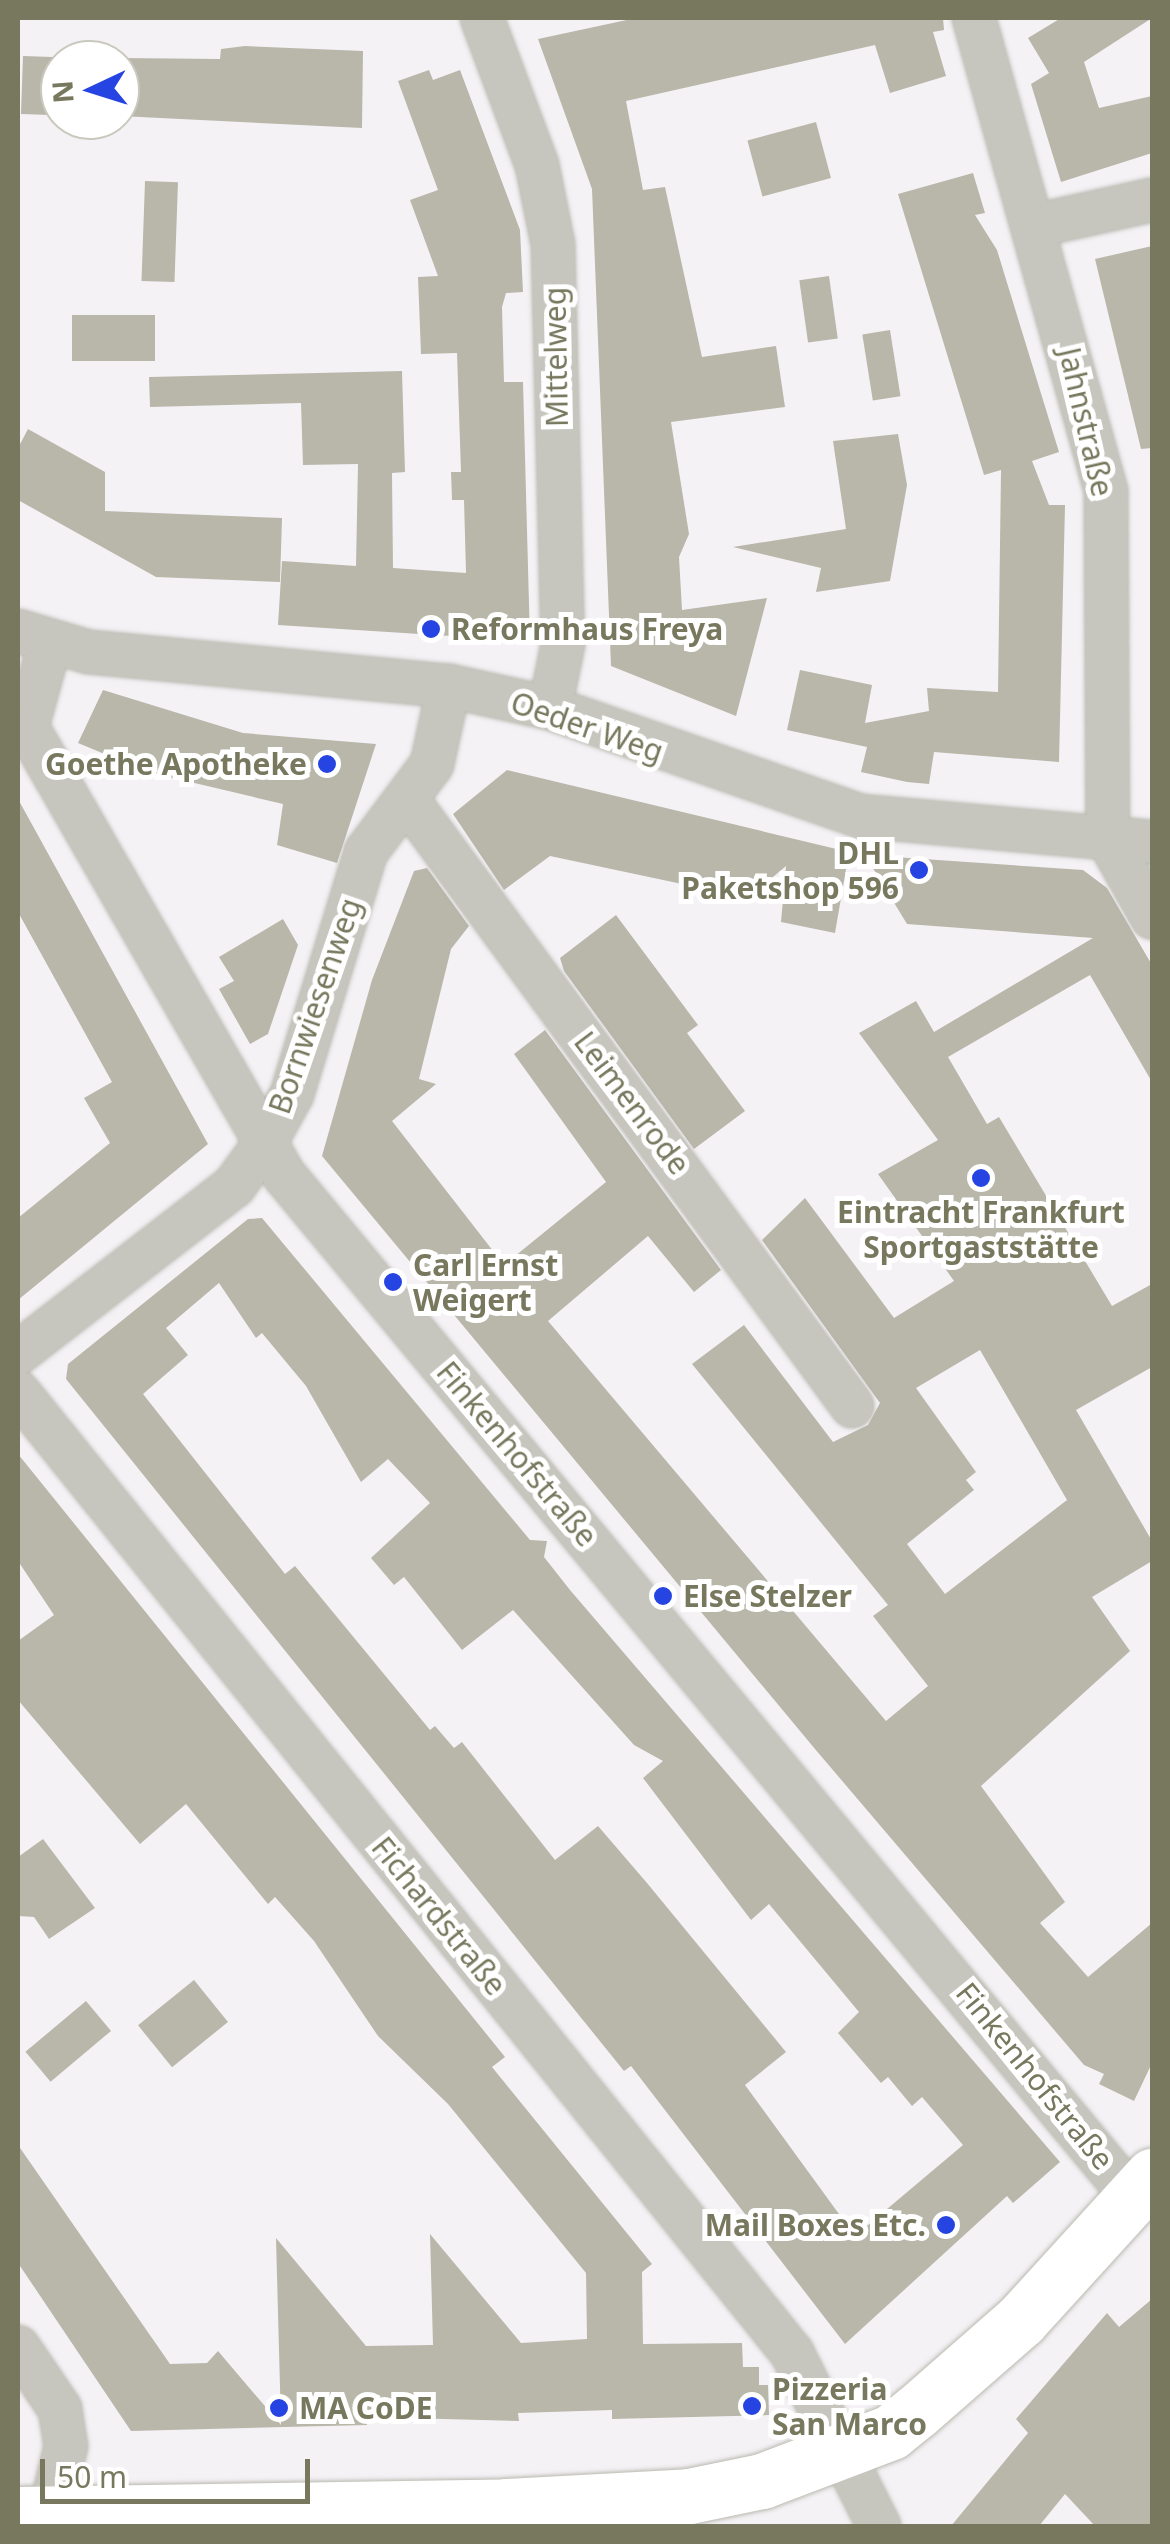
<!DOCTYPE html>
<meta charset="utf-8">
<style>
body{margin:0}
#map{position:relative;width:1170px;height:2544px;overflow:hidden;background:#f5f2f6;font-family:"Noto Sans",sans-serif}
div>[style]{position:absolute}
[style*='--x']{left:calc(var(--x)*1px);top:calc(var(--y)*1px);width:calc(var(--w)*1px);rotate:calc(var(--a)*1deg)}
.building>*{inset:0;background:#b8b7aa;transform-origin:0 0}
.roads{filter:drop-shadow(0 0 2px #b9b9af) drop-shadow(0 0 2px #b9b9af)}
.minor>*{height:42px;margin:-21px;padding:0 21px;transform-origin:21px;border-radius:21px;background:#c6c6bf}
.secondary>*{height:55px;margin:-27.5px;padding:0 27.5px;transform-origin:27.5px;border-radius:27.5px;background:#fff}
.dots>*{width:28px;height:28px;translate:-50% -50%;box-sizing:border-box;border:5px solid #fff;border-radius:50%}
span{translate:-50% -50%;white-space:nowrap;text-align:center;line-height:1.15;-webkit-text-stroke:10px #fff;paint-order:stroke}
.street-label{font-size:30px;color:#77785d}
.poi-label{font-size:30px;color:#77785d;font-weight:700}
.left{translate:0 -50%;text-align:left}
.right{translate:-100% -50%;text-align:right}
.frame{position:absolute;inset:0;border:20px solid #77785d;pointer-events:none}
.north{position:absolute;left:40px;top:40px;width:100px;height:100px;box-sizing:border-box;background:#fff;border:2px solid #c9c9be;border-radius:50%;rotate:266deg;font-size:28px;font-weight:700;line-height:40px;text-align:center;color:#77785d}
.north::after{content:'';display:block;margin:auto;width:35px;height:45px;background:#2644e2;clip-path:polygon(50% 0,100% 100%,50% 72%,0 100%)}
.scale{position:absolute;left:40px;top:2459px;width:270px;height:45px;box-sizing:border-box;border:5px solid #77785d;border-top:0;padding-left:12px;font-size:30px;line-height:35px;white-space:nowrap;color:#77785d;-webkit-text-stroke:8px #fff;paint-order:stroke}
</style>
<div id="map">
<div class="building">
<i style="clip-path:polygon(636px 18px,943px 18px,944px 30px,933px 32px,946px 76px,890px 93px,875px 45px,626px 101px,643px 190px,665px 187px,702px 357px,776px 346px,785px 407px,671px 422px,689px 534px,679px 557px,682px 610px,767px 598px,736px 716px,611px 666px,592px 189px,538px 39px)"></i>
<i style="clip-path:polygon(1061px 18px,1152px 18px,1084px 62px,1099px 108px,1152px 96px,1152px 153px,1061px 182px,1031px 84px,1049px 73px,1028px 38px)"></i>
<i style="clip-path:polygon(245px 46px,363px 51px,362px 128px,120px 116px,120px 58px,220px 59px,221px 49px)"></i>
<i style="left:23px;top:56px;width:37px;height:58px;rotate:2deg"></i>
<i style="clip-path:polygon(429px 70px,433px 80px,460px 70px,520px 230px,523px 292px,506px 293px,502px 307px,504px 382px,523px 382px,530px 641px,278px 625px,282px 561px,356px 566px,358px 464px,303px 465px,301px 403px,150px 407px,149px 377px,402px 371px,405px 472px,392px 473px,393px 568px,466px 573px,464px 500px,452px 500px,451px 472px,461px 472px,457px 353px,421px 354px,418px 277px,438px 276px,410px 200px,438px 190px,398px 81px)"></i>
<i style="left:816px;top:122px;width:58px;height:71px;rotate:75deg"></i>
<i style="clip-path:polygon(973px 173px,985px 213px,975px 215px,997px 250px,1059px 452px,1032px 461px,1049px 505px,1065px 505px,1059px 762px,934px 752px,929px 784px,907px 782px,861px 772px,867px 747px,787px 730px,800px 670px,872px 685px,865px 723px,929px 711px,927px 688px,998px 692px,1001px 470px,984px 475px,898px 194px)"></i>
<i style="left:145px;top:181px;width:33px;height:100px;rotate:2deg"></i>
<i style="clip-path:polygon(1152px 246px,1152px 448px,1141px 449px,1095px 259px)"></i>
<i style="left:829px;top:276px;width:63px;height:30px;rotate:82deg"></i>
<i style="left:155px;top:315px;width:46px;height:83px;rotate:90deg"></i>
<i style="left:890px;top:330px;width:67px;height:28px;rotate:81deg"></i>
<i style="clip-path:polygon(28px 429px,105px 472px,105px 511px,282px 518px,280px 582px,156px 577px,18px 500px,18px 448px)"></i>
<i style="clip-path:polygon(898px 434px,907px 485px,890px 581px,816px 592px,821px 568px,733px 547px,846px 529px,833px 441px)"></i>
<i style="clip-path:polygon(103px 690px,243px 733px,376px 744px,337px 863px,277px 845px,283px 804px,148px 772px,78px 743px)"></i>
<i style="clip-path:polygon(507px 770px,849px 852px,835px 933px,781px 922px,786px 866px,748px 898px,550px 856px,504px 890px,453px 814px)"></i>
<i style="clip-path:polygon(18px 799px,208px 1144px,18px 1300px,18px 1218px,110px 1143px,84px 1098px,112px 1082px,18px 912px)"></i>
<i style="clip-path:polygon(evenodd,865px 855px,1083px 870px,1107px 888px,1152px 965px,1152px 1082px,1090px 975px,948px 1057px,987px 1124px,999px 1117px,1112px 1306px,1152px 1284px,1152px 1367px,1076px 1410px,1152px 1541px,1152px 1561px,1092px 1597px,1130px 1651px,981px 1786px,1065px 1902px,1040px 1923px,1088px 1977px,1152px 1923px,1152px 2063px,1134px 2101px,1099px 2084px,1104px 2074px,1084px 2065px,815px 1749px,322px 1156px,372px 980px,414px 871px,427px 868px,469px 926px,451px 949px,419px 1079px,436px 1084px,392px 1121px,504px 1265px,606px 1182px,514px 1054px,545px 1030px,721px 1270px,694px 1292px,648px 1236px,548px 1321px,886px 1721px,928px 1686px,873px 1616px,888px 1605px,692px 1364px,744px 1325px,833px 1442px,868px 1425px,880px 1403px,762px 1240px,805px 1198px,894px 1318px,954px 1281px,878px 1174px,938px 1140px,859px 1033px,916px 1001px,934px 1032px,1093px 938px,907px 924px,865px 855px,980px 1350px,1067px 1500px,945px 1594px,907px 1544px,974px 1490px,966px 1480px,976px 1472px,916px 1388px,980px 1350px)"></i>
<i style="clip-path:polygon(616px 915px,698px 1025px,687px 1033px,745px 1111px,694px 1149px,564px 971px,560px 958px)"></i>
<i style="clip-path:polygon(283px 919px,298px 945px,268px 1034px,250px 1044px,219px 989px,234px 981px,219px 957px)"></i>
<i style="clip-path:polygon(evenodd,262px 1218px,530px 1540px,547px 1541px,544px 1557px,570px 1590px,1060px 2162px,1013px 2203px,1007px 2196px,845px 2344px,631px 2066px,624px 2071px,66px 1379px,68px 1364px,248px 1219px,262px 1218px,219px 1283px,256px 1338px,262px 1333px,306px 1386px,361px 1482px,388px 1459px,430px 1503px,371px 1558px,394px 1585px,404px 1577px,462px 1650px,513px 1610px,634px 1745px,663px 1761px,643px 1778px,751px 1920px,769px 1904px,859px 2012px,838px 2033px,881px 2083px,888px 2077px,912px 2106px,922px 2097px,963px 2145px,855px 2236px,745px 2085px,786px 2052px,647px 1883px,598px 1826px,555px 1860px,462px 1742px,454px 1748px,435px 1726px,430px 1730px,295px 1566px,285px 1574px,143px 1394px,188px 1355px,166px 1328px,219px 1283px)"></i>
<i style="clip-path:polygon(18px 1454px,505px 2057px,492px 2067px,652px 2264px,642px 2272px,643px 2344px,742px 2343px,743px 2367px,759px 2367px,759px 2385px,768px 2385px,769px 2415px,612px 2419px,612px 2410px,518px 2413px,519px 2421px,367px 2417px,367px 2425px,131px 2431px,18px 2263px,18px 2145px,170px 2364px,207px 2363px,218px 2351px,281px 2425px,276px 2238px,366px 2346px,433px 2345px,430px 2234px,521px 2343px,587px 2339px,586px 2273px,448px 2104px,378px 2036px,314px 1941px,275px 1897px,268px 1904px,186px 1804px,140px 1844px,18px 1700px,18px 1641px,54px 1615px,18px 1561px)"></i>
<i style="clip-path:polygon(43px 1839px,95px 1908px,49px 1939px,34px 1917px,18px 1916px,18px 1857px)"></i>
<i style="left:194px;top:1980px;width:54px;height:72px;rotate:51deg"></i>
<i style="left:86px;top:2001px;width:39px;height:79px;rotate:50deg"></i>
<i style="clip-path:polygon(1152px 2299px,1152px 2526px,1095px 2526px,1065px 2494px,1039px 2526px,951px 2526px,1028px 2433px,1016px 2419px,1107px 2313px,1119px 2327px)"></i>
</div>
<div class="roads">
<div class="minor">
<i style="--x:482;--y:18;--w:157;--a:69.5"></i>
<i style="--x:537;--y:165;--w:81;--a:78.6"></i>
<i style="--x:553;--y:244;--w:400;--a:88.6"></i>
<i style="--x:563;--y:644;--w:65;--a:101.5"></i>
<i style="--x:974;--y:18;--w:491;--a:74.4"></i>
<i style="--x:1106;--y:491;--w:348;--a:89.7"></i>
<i style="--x:1108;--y:839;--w:90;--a:60.6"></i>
<i style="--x:1038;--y:225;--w:117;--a:-12.4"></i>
<i style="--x:18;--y:631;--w:74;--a:16.5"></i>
<i style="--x:89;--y:652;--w:362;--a:5.4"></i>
<i style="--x:449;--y:686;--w:103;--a:12.3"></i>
<i style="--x:550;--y:708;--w:329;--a:19.2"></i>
<i style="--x:861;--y:816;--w:292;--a:5.1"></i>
<i style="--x:50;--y:643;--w:87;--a:105.3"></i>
<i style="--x:27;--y:727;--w:516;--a:60.16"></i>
<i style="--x:284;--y:1175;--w:1329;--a:50.31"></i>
<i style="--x:409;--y:802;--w:749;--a:53.74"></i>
<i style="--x:18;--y:1353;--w:273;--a:-37.7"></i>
<i style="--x:234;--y:1186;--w:51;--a:-53.8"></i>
<i style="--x:264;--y:1145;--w:58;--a:-61.2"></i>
<i style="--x:292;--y:1094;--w:253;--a:-73"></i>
<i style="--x:366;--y:852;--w:110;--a:-53.1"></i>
<i style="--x:432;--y:764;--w:80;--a:-77.7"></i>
<i style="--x:18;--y:1392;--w:1234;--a:51.15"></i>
<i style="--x:792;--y:2353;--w:194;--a:63.3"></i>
<i style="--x:18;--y:2347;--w:75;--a:55.9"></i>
<i style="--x:60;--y:2409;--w:37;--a:81"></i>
<i style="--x:66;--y:2446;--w:82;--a:103.4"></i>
</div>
<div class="secondary">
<i style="--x:18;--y:2514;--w:489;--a:-0.9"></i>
<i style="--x:507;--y:2506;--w:182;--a:-3.1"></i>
<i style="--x:689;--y:2496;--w:75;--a:-11.6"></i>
<i style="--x:762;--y:2481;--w:138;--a:-20.8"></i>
<i style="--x:891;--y:2432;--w:33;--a:-39"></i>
<i style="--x:917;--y:2411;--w:138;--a:-41.2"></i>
<i style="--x:1021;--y:2320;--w:195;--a:-47.7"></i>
</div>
</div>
<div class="dots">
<i style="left:431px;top:629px;background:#2644e2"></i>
<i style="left:327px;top:764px;background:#2644e2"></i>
<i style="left:919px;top:870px;background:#2644e2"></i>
<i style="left:981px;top:1178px;background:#2644e2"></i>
<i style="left:393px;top:1282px;background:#2644e2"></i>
<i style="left:663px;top:1596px;background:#2644e2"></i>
<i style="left:946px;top:2225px;background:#2644e2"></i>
<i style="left:752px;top:2406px;background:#2644e2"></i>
<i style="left:279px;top:2408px;background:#2644e2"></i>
</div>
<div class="street-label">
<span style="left:556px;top:357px;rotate:-91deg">Mittelweg</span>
<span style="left:1086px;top:422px;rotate:77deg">Jahnstraße</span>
<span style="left:587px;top:727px;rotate:19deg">Oeder Weg</span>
<span style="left:315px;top:1006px;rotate:-71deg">Bornwiesenweg</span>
<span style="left:632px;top:1103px;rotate:53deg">Leimenrode</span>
<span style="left:517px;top:1454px;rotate:50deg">Finkenhofstraße</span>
<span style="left:439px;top:1916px;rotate:51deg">Fichardstraße</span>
<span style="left:1035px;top:2076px;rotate:51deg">Finkenhofstraße</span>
</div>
<div class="poi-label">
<span class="left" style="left:451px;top:629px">Reformhaus Freya</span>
<span class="right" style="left:307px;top:764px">Goethe Apotheke</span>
<span class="right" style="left:899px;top:870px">DHL<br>Paketshop 596</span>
<span style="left:981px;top:1229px">Eintracht Frankfurt<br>Sportgaststätte</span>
<span class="left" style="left:413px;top:1282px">Carl Ernst<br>Weigert</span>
<span class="left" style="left:683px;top:1596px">Else Stelzer</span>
<span class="right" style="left:926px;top:2225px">Mail Boxes Etc.</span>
<span class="left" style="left:772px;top:2406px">Pizzeria<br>San Marco</span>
<span class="left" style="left:299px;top:2408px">MA CoDE</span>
</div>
<div class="frame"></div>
<div class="north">N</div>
<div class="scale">50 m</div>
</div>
